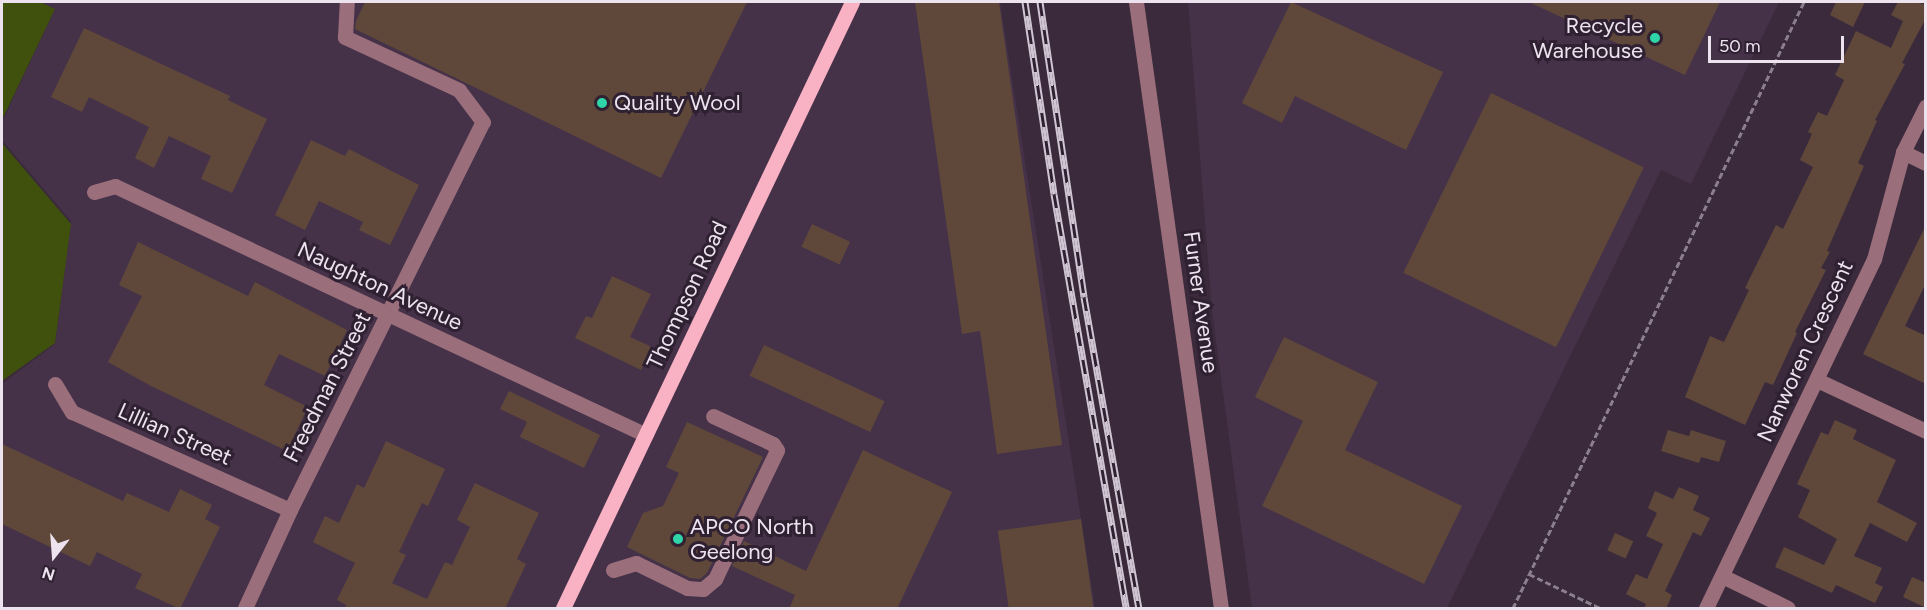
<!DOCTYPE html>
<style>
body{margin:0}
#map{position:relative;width:1927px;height:610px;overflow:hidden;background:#3a2a3c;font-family:Figtree,sans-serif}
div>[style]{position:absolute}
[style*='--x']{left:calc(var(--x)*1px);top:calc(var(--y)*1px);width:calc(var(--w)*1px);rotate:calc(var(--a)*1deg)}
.built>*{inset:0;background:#453249}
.green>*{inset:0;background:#3f510c}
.building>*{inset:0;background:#5f483a;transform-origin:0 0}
.path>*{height:3px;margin-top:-1.5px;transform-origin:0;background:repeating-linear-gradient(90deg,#8b7e8d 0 6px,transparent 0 9px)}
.minor>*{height:15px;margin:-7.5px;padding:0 7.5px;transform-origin:7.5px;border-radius:7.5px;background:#9a6e7a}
.major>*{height:15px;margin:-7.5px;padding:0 7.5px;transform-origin:7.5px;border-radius:7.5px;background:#f9b1c4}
.rail>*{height:7px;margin-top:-3.5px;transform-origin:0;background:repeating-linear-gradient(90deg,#2f2032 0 14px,#d0c5d2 0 28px);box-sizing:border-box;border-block:2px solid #d0c5d2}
.dots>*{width:16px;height:16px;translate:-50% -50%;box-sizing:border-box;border:3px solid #2f2032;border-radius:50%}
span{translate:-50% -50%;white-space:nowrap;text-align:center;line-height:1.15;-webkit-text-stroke:6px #2f2032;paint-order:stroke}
.poi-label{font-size:22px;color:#ede3ef}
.right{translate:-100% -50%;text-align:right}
.left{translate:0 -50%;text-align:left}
.street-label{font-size:22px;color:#ede3ef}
.frame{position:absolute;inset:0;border:3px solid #ede3ef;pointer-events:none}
.north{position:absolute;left:24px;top:526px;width:60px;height:60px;-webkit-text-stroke:4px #2f2032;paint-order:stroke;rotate:197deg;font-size:16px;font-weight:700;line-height:24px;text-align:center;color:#ede3ef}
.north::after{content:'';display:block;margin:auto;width:21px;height:27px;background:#ede3ef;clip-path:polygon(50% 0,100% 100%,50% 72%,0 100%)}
.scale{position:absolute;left:1708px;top:36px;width:136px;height:27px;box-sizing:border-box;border:3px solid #ede3ef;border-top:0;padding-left:8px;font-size:18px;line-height:21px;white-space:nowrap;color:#ede3ef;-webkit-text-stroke:4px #2f2032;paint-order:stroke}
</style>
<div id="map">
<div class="built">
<i style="clip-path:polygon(40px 2px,1000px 2px,1095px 608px,2px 608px,2px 384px,55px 344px,71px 221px,2px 140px,2px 122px,55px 9px)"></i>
<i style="clip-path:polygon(1188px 2px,1779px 2px,1691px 184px,1661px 170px,1447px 608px,1252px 608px,1212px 311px)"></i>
</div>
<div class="green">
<i style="clip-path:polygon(2px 2px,40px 2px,55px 9px,2px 120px)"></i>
<i style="clip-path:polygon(2px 143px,71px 224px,55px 343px,2px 381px)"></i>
</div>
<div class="building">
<i style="clip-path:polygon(365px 2px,747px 2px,661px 178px,355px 29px,356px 21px)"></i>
<i style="clip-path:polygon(915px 2px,999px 2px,1062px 445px,997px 454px,980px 331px,962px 334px)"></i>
<i style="clip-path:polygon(1291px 2px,1443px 72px,1406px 150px,1295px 96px,1282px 123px,1242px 103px)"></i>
<i style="clip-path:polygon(1529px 2px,1720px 2px,1685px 75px)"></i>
<i style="clip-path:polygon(1836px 2px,1865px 2px,1853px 27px,1830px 15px)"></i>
<i style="clip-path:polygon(1898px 2px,1917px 2px,1926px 5px,1926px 18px,1902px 63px,1905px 64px,1875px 120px,1877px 121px,1858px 163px,1864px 166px,1827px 251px,1830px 252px,1821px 268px,1826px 270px,1795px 332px,1797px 333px,1773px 385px,1765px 382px,1745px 425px,1685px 397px,1710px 336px,1724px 342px,1749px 290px,1745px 288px,1776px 225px,1783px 229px,1813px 167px,1800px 160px,1812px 134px,1808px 132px,1818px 112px,1827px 116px,1844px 80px,1835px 75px,1856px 31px,1891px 48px,1903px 21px,1891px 15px)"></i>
<i style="clip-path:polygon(84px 28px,230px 96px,228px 100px,267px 119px,232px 193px,201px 179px,211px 156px,169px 136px,154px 168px,135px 158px,149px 127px,89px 97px,82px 112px,51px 97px)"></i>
<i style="left:1491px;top:93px;width:170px;height:200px;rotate:26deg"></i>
<i style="clip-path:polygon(311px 140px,345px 156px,349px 149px,419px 185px,390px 245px,359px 230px,363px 222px,319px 201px,305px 230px,275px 215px)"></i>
<i style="left:812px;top:224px;width:42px;height:25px;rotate:25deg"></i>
<i style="clip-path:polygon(1926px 225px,1926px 283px,1905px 326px,1926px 336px,1926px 384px,1863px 354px)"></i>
<i style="clip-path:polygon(138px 242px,248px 296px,255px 282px,347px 330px,325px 376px,279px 354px,264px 385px,308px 407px,287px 451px,151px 386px,108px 362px,142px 296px,119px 285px)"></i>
<i style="clip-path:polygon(612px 276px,651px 294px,630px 337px,652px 347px,641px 370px,575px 338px,586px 316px,592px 318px)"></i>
<i style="clip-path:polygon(1284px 337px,1378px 382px,1345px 450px,1462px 506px,1424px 584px,1262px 506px,1303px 421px,1255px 397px)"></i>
<i style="left:764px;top:345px;width:133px;height:34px;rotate:25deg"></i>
<i style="clip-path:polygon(509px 391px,600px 435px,584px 468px,520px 437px,527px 422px,500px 409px)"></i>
<i style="clip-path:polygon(1835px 420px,1857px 430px,1853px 439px,1896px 460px,1877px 502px,1917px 523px,1907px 542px,1870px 523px,1854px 556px,1882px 568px,1875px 583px,1883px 587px,1875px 603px,1836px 585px,1832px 593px,1775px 567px,1784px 547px,1824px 565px,1837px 539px,1798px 517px,1810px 490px,1797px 484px,1821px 432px,1828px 435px)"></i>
<i style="clip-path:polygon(687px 422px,763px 457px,707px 573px,700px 579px,690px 578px,627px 547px,643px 513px,663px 506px,679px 473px,666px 467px)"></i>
<i style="clip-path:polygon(1668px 430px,1689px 436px,1691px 430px,1726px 441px,1719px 462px,1701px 457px,1699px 463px,1661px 451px)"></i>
<i style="clip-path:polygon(386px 441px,445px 469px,428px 506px,422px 503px,399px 552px,406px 555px,392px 583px,427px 599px,445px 562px,452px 565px,470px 527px,457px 520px,475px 483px,539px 513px,517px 559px,526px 564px,505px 609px,344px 609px,346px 605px,337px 600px,355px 563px,313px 542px,325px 516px,339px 523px,357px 484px,364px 488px)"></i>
<i style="clip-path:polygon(2px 444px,123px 501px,127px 493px,169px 512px,180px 489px,212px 505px,205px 519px,220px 527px,180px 609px,135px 588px,142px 574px,97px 552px,90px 566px,2px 524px)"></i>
<i style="clip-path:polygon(863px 450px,952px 492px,897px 609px,789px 609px,795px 595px,732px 566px,744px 541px,806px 571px)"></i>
<i style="clip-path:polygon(1679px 487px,1699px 496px,1693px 510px,1710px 518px,1701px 536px,1693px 532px,1665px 591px,1672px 595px,1666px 609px,1644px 609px,1646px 604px,1626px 594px,1636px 574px,1647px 579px,1663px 544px,1646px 536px,1657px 513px,1648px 508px,1655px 491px,1673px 499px)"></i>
<i style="left:1081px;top:519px;width:91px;height:84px;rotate:82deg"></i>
<i style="left:1615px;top:533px;width:20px;height:19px;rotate:24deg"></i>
<i style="clip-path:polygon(1912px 577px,1926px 583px,1926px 608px,1903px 597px)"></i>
</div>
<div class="path">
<i style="--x:1529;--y:574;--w:79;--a:25.6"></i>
<i style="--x:1513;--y:608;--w:672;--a:-64.35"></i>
</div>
<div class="minor">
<i style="--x:1136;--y:2;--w:612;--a:82.02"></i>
<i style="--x:1903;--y:152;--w:25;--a:26"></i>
<i style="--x:94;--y:192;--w:22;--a:-16"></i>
<i style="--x:115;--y:186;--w:586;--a:25.12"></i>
<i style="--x:1817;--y:380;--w:120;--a:25.1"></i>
<i style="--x:55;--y:384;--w:33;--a:59"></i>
<i style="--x:72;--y:412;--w:239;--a:24.2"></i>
<i style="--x:613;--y:570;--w:24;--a:-17"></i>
<i style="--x:636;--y:563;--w:57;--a:26.1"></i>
<i style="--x:687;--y:588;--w:16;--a:4"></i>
<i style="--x:703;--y:589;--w:16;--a:-40"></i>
<i style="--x:715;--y:579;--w:143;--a:-64.3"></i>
<i style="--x:777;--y:450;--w:7;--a:-124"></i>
<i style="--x:773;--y:444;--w:66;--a:-155"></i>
<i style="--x:1722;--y:576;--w:73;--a:25.9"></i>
<i style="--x:245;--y:608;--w:108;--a:-65.3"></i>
<i style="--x:290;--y:510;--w:433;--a:-63.6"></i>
<i style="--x:483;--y:122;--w:40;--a:-127"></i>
<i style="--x:459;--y:90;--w:126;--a:-155.1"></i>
<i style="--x:345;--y:37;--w:35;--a:-87"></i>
<i style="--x:1706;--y:608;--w:387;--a:-64.3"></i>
<i style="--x:1874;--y:259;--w:111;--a:-74.8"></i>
<i style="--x:1903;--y:152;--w:51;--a:-63.4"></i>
</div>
<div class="major">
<i style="--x:563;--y:608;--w:671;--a:-64.5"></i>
</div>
<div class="rail">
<i style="--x:1025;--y:2;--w:194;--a:81.4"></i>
<i style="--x:1054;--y:194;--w:420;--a:80.1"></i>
<i style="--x:1040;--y:2;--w:298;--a:81.5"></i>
<i style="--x:1084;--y:297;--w:316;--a:80"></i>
</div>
<div class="dots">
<i style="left:1655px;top:38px;background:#30d4a9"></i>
<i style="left:602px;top:103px;background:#30d4a9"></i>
<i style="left:678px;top:539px;background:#30d4a9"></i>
</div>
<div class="poi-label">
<span class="right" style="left:1643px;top:38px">Recycle<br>Warehouse</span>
<span class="left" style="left:614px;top:103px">Quality Wool</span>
<span class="left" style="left:690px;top:539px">APCO North<br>Geelong</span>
</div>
<div class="street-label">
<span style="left:380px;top:286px;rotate:25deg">Naughton Avenue</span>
<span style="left:687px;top:295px;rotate:-65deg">Thompson Road</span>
<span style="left:1201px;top:302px;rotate:82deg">Furner Avenue</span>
<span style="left:1805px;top:351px;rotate:-65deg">Nanworen Crescent</span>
<span style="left:327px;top:387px;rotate:-63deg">Freedman Street</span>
<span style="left:175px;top:434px;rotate:24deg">Lillian Street</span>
</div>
<div class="frame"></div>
<div class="north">N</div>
<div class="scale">50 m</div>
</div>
